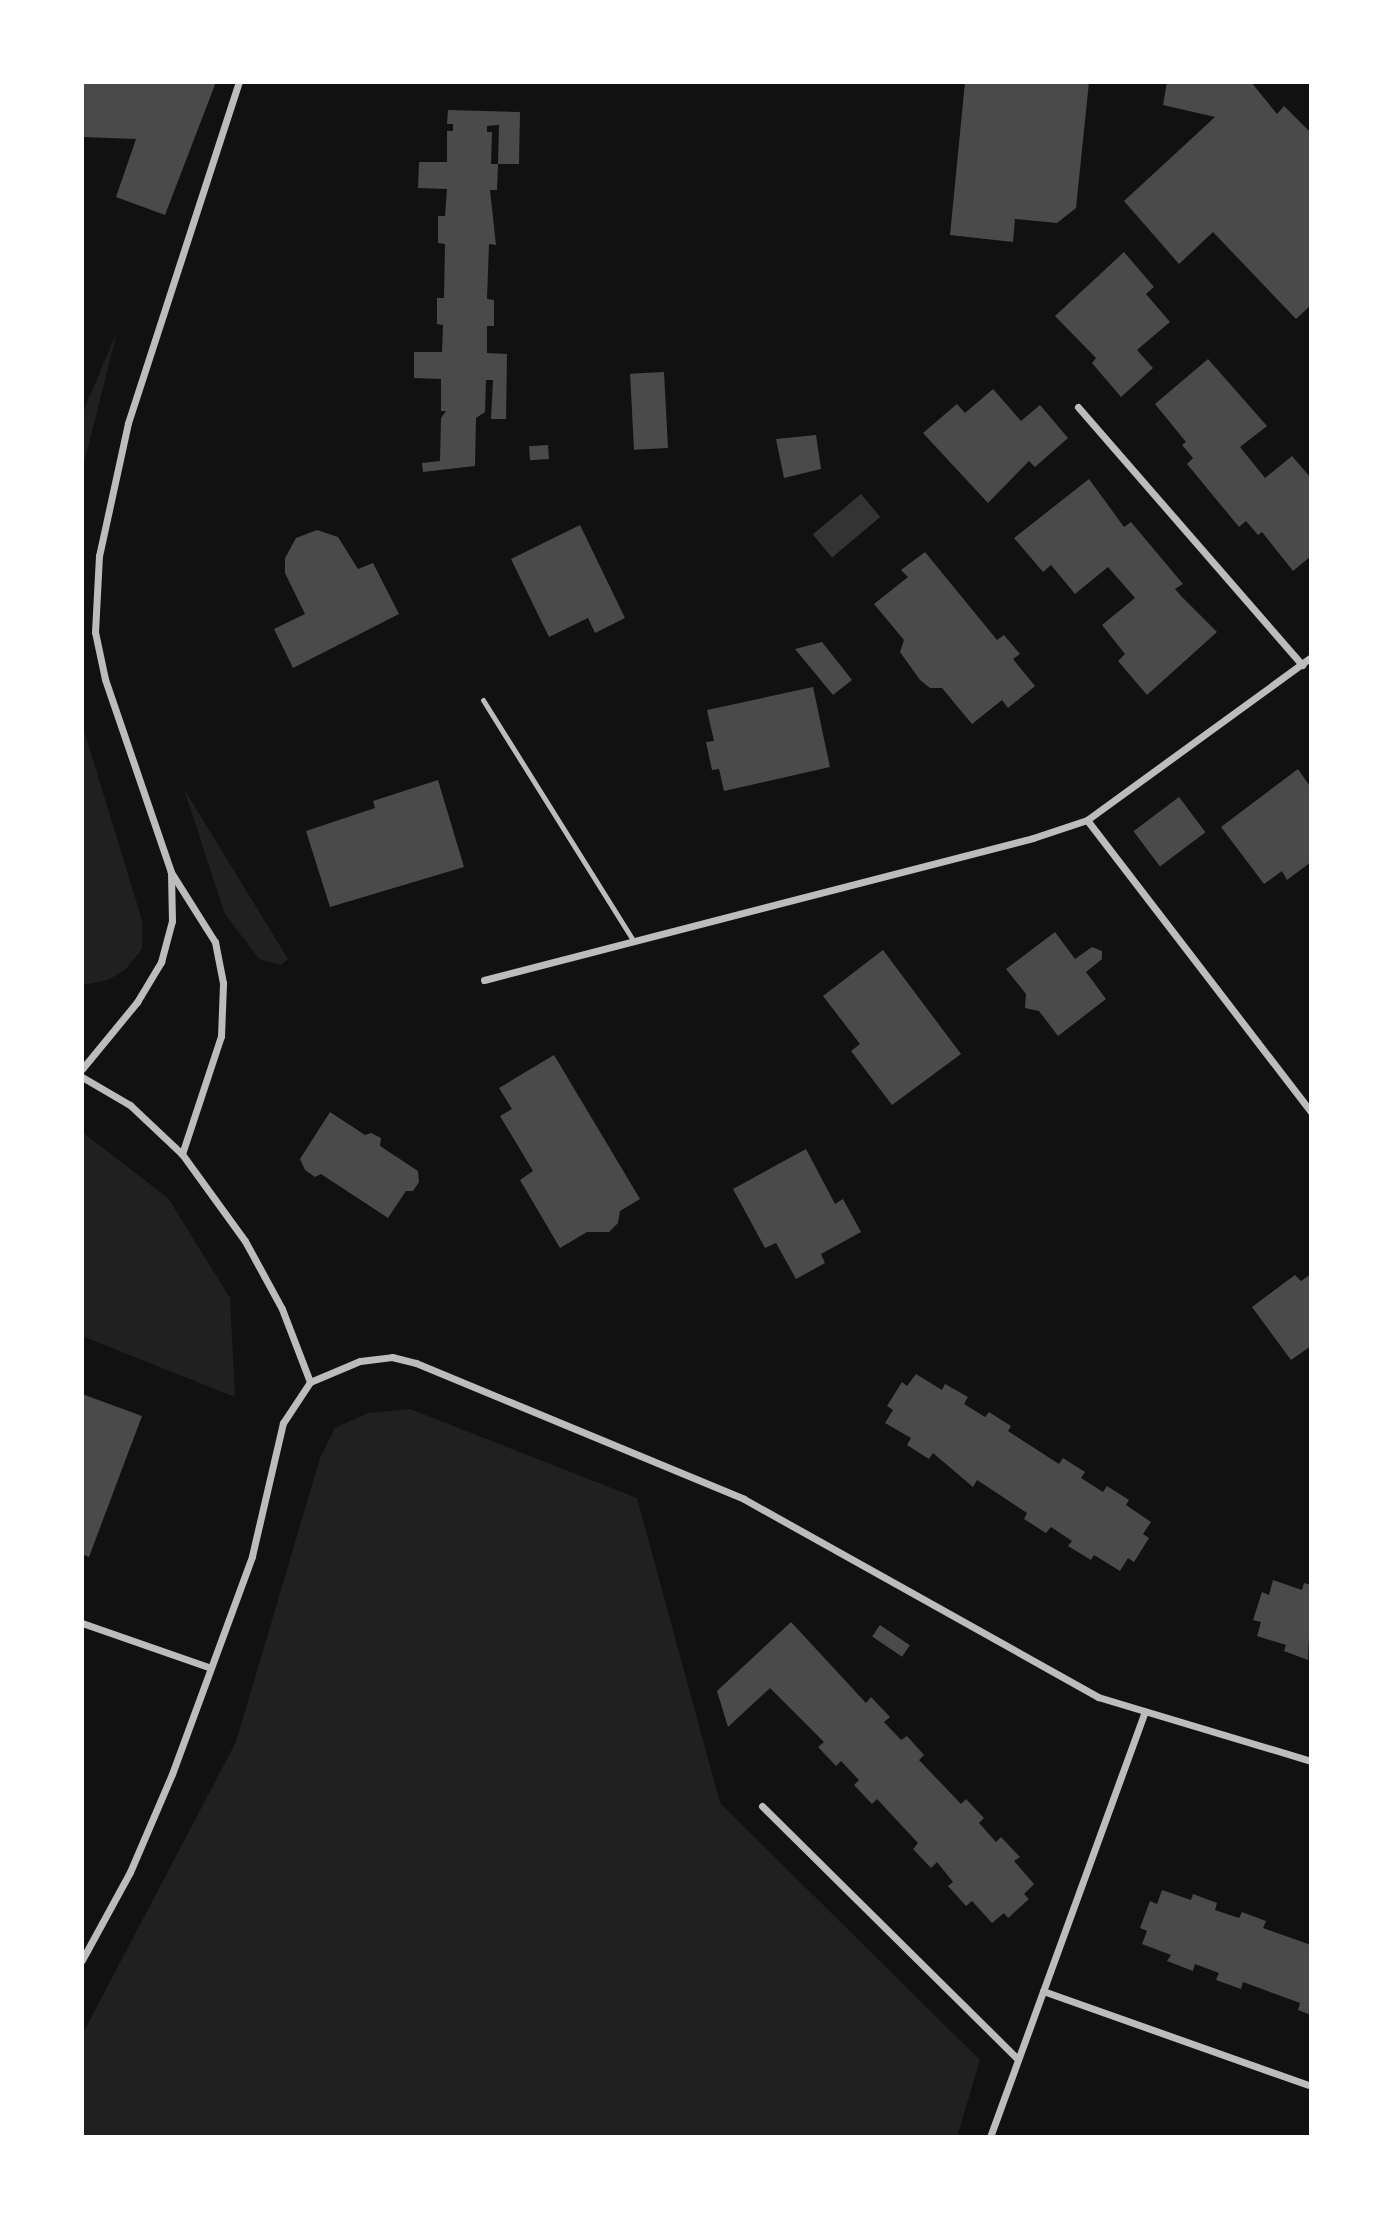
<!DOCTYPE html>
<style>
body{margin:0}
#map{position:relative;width:1393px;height:2219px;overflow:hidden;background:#111;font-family:"Work Sans",sans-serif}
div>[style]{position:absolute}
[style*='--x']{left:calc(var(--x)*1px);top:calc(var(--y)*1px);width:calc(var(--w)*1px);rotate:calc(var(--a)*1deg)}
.green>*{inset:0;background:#202020}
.water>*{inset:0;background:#333;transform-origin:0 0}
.building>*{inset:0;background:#4a4a4a;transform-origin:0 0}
.service>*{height:5px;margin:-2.5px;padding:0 2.5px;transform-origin:2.5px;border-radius:2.5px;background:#bcbcbc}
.minor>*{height:7px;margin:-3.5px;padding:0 3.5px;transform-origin:3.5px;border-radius:3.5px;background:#bcbcbc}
span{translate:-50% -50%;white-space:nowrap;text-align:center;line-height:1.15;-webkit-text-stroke:7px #fff;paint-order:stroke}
.frame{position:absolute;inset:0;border:84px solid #fff;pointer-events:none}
</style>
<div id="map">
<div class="green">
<i style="clip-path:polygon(117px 332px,82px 471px,82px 414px)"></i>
<i style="clip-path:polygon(82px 724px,142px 920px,142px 949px,125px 970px,108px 980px,82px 985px)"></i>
<i style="clip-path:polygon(184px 789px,288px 959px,281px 965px,259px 959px,225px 914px)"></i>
<i style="clip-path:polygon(82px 1132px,168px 1198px,230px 1298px,235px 1397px,82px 1336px)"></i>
<i style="clip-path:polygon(410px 1409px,637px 1498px,720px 1803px,980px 2060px,957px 2137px,82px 2137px,82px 2035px,236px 1742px,320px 1458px,335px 1428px,368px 1413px)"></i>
</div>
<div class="water">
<i style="left:861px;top:494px;width:30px;height:63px;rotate:50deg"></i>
</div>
<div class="building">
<i style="clip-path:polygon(82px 82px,216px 82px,165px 215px,116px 197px,136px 139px,82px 137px)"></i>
<i style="clip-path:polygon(965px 82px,1089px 82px,1076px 208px,1057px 223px,1015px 219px,1013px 242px,950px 235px)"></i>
<i style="clip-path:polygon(1167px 82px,1251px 82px,1277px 114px,1284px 106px,1311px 133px,1311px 305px,1296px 319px,1213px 232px,1179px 264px,1124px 201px,1215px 117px,1163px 105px)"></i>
<i style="clip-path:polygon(448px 110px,520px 112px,519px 164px,498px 164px,499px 125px,487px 126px,487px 132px,492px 132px,491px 164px,498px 164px,497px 190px,490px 190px,496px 245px,489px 244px,487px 299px,494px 300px,494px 326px,487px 326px,487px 353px,507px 354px,506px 419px,491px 419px,493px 380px,486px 380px,485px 412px,476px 418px,475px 466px,423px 472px,422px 463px,440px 461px,441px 418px,446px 411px,441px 411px,441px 379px,414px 378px,414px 352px,442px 352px,443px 325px,437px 324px,437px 298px,444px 298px,445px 244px,438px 243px,438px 216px,445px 216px,447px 189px,418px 188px,419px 162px,447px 162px,447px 131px,453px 131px,453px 124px,447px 124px)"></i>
<i style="clip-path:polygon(1124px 252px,1154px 287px,1146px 294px,1170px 322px,1137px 350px,1153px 368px,1121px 397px,1092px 363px,1096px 358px,1055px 316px)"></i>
<i style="clip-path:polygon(1208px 359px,1267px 426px,1240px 447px,1265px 478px,1292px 456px,1311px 478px,1311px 556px,1293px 571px,1262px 532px,1258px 535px,1246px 521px,1239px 527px,1187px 464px,1193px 458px,1182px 445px,1186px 442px,1155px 404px)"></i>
<i style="left:664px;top:372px;width:76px;height:34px;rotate:87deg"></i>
<i style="clip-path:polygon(993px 389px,1021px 421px,1040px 405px,1068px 438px,1035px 467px,1029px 461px,988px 503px,923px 433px,957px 404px,965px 413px)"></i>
<i style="clip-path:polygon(816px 435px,821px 469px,784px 478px,776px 439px)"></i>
<i style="left:548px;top:445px;width:14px;height:19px;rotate:86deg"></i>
<i style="clip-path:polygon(1089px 479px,1124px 527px,1131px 522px,1183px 584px,1175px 589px,1182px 597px,1217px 632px,1147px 695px,1118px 661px,1125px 654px,1102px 625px,1135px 598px,1108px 567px,1075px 594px,1051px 565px,1043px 572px,1014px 538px)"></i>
<i style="clip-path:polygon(580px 525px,625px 618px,595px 633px,588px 618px,549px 637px,511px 559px)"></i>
<i style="clip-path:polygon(317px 530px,338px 537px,358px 569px,373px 563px,399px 614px,293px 668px,274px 629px,305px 614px,285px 573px,285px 558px,296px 538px)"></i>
<i style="clip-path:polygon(925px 552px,997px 640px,1004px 635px,1020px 654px,1013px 659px,1035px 686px,1008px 708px,1002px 700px,972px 724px,942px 688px,930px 688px,920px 680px,900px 652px,904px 640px,874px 604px,908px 577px,901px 570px)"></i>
<i style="clip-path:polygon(822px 642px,852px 680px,833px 695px,795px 649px)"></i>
<i style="clip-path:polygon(813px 687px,830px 767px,724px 791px,719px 769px,712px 770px,706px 742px,714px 741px,707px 710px)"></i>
<i style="clip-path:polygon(1298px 769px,1311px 788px,1311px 862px,1287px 880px,1282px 871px,1264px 884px,1221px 827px)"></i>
<i style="clip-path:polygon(438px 780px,464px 867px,330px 907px,306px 831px,375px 808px,373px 801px)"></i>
<i style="left:1179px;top:797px;width:44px;height:57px;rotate:53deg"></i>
<i style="clip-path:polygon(1055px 932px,1075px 959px,1092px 947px,1102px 951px,1102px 959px,1086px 972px,1106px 999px,1058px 1036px,1039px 1011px,1025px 1008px,1026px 994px,1006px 969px)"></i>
<i style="clip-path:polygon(883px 950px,961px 1054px,892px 1105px,851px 1051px,860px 1044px,823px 996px)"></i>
<i style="clip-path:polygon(554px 1055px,640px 1199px,620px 1211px,618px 1223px,609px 1232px,587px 1232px,560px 1248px,520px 1180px,533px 1171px,500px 1116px,512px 1109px,499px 1088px)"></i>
<i style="clip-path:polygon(330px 1112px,365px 1135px,371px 1133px,381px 1138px,380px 1146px,418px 1171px,419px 1182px,413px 1191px,406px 1191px,388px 1218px,321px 1174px,315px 1177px,305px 1170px,300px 1159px)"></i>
<i style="clip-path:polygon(806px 1149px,835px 1204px,843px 1199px,861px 1232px,821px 1254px,825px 1263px,796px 1279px,776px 1243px,765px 1248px,733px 1189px)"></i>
<i style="clip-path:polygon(1311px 1274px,1311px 1346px,1291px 1360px,1252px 1307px,1295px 1275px,1301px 1281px)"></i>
<i style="clip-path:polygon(916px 1374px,942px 1390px,945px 1384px,968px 1397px,964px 1404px,985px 1417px,989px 1412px,1011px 1426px,1008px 1431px,1059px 1464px,1063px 1458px,1085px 1472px,1081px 1478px,1103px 1492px,1107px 1486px,1129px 1500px,1126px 1505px,1151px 1522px,1143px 1534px,1149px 1538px,1134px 1562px,1128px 1558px,1120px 1571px,1094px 1555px,1091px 1560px,1068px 1546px,1072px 1541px,1051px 1527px,1046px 1533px,1024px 1519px,1027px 1513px,977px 1480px,973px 1487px,933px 1453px,929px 1459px,907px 1445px,911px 1438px,885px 1423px,893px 1410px,887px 1406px,902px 1382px,907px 1386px)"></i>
<i style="clip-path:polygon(82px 1394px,142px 1416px,89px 1557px,82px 1554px)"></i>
<i style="clip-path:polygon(1273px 1580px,1302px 1590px,1304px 1583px,1311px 1585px,1308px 1660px,1284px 1651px,1286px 1645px,1257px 1636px,1261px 1622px,1253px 1620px,1262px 1592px,1269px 1595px)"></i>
<i style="clip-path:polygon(791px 1622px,866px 1703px,871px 1697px,890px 1717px,884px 1722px,901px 1740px,907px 1736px,924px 1755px,919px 1760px,961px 1804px,966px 1799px,984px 1818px,979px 1823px,996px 1842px,1001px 1837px,1020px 1857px,1014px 1861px,1034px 1884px,1024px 1894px,1029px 1899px,1008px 1918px,1004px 1913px,992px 1923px,972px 1901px,966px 1906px,948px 1886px,953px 1882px,937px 1862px,931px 1868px,913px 1849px,918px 1843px,877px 1799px,872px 1804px,854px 1785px,859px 1780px,841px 1761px,836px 1766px,818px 1747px,824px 1742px,770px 1688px,728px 1727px,717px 1691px)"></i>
<i style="left:880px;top:1625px;width:36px;height:14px;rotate:34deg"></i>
<i style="clip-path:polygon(1162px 1890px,1191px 1900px,1193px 1894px,1217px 1903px,1215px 1910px,1239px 1918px,1242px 1912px,1266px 1921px,1263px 1928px,1311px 1945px,1311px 2015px,1298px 2010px,1300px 2003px,1243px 1982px,1241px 1989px,1216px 1980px,1219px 1973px,1195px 1964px,1193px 1971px,1167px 1961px,1171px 1955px,1142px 1944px,1147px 1931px,1140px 1928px,1150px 1901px,1157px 1904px)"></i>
</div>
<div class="service">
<i style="--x:483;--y:700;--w:283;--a:58"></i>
</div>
<div class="minor">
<i style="--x:1078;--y:407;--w:342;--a:49"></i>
<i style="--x:1087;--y:820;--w:368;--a:52.5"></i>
<i style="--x:484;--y:980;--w:567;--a:-14.5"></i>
<i style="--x:1033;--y:838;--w:57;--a:-18.4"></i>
<i style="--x:1087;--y:820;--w:277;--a:-36"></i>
<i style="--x:82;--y:1069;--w:87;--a:-50.6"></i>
<i style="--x:137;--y:1002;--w:47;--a:-59"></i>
<i style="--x:161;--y:962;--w:42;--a:-75"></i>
<i style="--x:172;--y:921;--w:48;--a:-91.2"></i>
<i style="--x:82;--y:1077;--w:56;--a:30.3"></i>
<i style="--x:130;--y:1105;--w:71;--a:43.3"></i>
<i style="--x:182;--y:1154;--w:107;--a:54.1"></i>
<i style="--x:245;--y:1241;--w:77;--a:61.4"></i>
<i style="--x:282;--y:1309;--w:78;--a:69"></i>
<i style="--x:182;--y:1154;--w:124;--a:-71.7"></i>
<i style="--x:221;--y:1036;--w:53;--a:-87.8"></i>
<i style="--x:223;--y:983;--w:42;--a:-101"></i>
<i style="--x:215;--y:942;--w:83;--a:-122.2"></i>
<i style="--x:171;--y:872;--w:204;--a:-108.9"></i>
<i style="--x:105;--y:679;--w:48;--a:-102"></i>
<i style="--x:95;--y:632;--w:76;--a:-87"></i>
<i style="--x:99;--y:556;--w:136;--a:-77.7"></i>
<i style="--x:128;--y:423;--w:359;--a:-72"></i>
<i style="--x:82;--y:1623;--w:133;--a:19.2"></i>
<i style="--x:762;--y:1806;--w:360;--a:44.7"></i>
<i style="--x:82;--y:1960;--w:100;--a:-61.4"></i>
<i style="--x:130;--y:1872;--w:107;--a:-66.8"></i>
<i style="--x:172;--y:1774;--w:232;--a:-69.8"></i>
<i style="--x:252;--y:1556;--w:137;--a:-76.9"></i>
<i style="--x:283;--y:1423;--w:49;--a:-56.6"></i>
<i style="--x:310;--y:1382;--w:54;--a:-22.8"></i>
<i style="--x:360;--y:1361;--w:32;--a:-7"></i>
<i style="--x:392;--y:1357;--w:25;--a:14"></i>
<i style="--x:416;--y:1363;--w:355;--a:22.5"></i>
<i style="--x:744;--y:1499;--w:406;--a:29.2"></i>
<i style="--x:1098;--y:1697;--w:222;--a:16.7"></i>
<i style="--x:1043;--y:1991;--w:284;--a:19.5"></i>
<i style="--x:990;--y:2137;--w:450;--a:-70"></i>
</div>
<div class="frame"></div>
</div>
